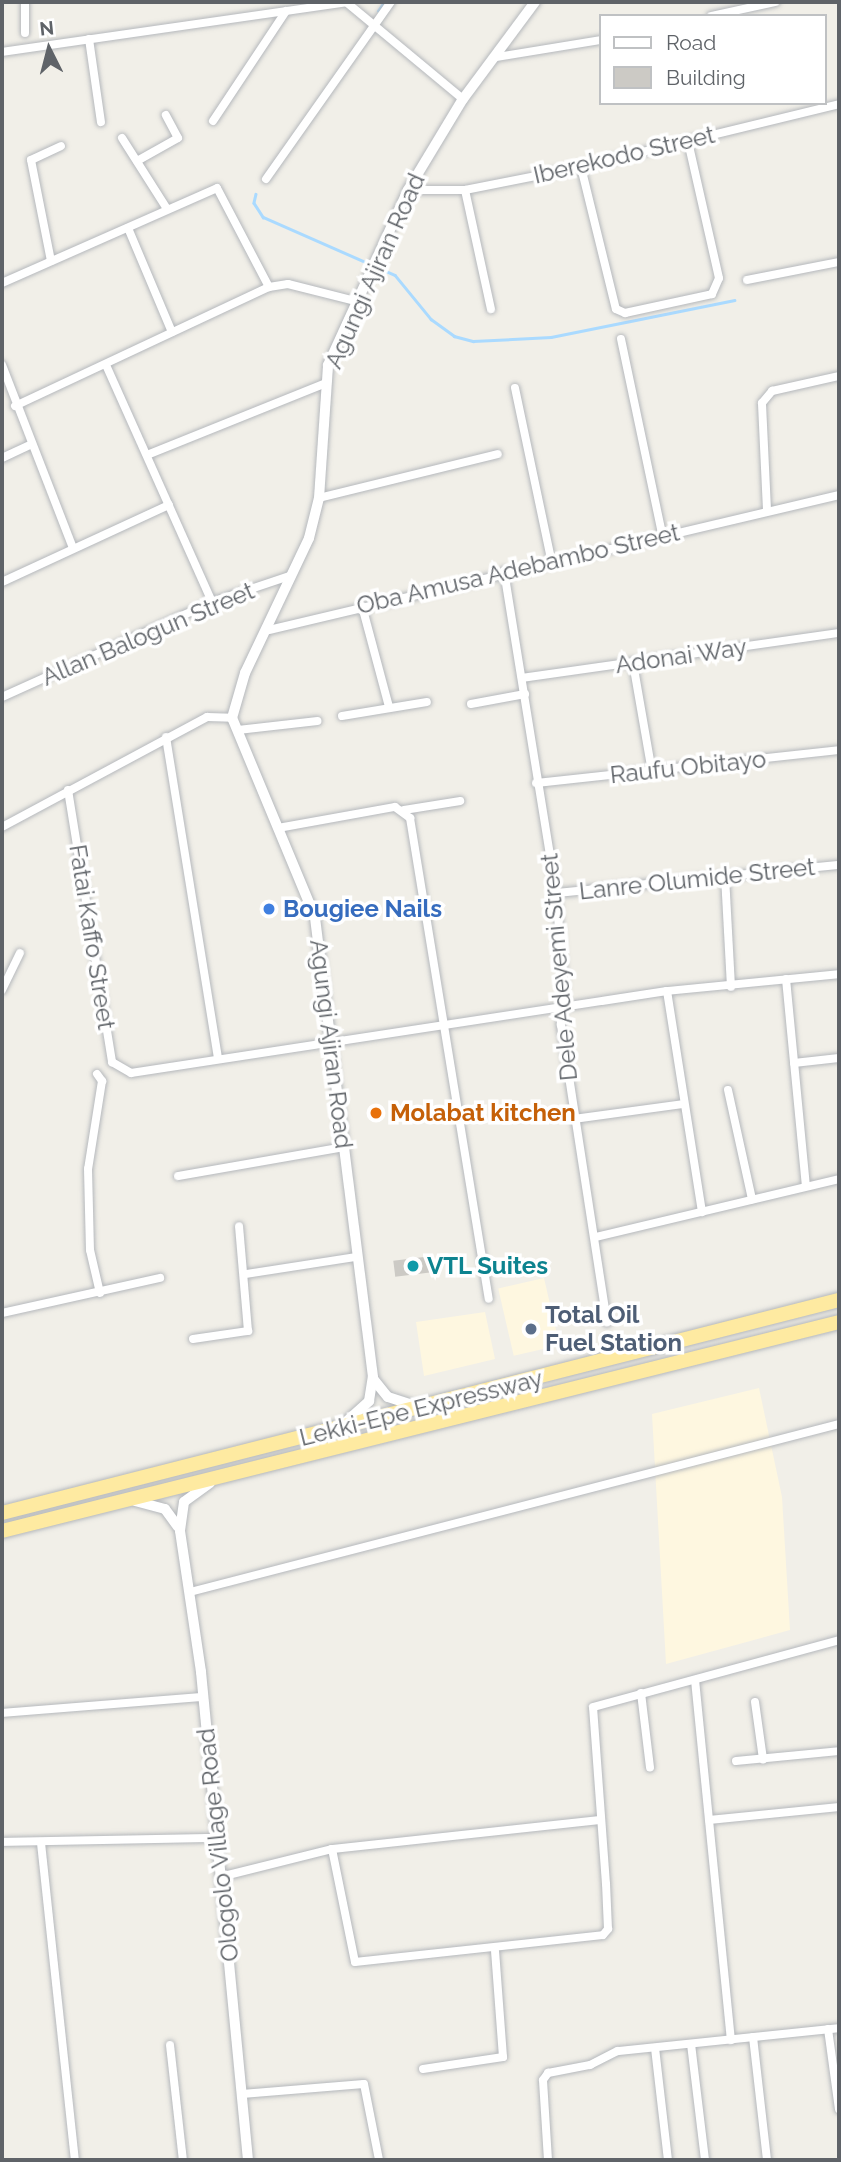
<!DOCTYPE html>
<style>
body{margin:0}
#map{position:relative;width:841px;height:2162px;overflow:hidden;background:#f1efe8;font-family:Raleway,sans-serif}
div>[style]{position:absolute}
[style*='--x']{left:calc(var(--x)*1px);top:calc(var(--y)*1px);width:calc(var(--w)*1px);rotate:calc(var(--a)*1deg)}
.commercial>*{inset:0;background:#fef7e0;transform-origin:0 0}
.stream>*{height:2.5px;margin:-1.25px;padding:0 1.25px;transform-origin:1.25px;border-radius:1.25px;background:#aadaff}
.building>*{inset:0;background:#cccac5;transform-origin:0 0}
.roads{filter:drop-shadow(0 0 2px #b5b8bc) drop-shadow(0 0 2px #b5b8bc)}
.minor>*{height:8px;margin:-4px;padding:0 4px;transform-origin:4px;border-radius:4px;background:#fff}
.tertiary>*{height:10px;margin:-5px;padding:0 5px;transform-origin:5px;border-radius:5px;background:#fff}
.trunk>*{height:14px;margin:-7px;padding:0 7px;transform-origin:7px;border-radius:7px;background:#feeaa1}
.dots>*{width:19px;height:19px;translate:-50% -50%;box-sizing:border-box;border:4px solid #fff;border-radius:50%}
span{translate:-50% -50%;white-space:nowrap;text-align:center;line-height:1.15;-webkit-text-stroke:7px #fff;paint-order:stroke}
.street-label{font-size:24px;color:#5f6368}
.shop-label{font-size:24px;color:#366cbe;font-weight:700}
.left{translate:0 -50%;text-align:left}
.food-label{font-size:24px;color:#c56008;font-weight:700}
.culture-label{font-size:24px;color:#0d838f;font-weight:700}
.service-label{font-size:24px;color:#4e5e75;font-weight:700}
.frame{position:absolute;inset:0;border:4px solid #5f6368;pointer-events:none}
.legend{position:absolute;left:599px;top:14px;width:228px;height:91px;box-sizing:border-box;background:#fff;border:2px solid #bfc1c3;margin:0;padding:9px 12px;list-style:none;font-size:21px;color:#5f6368}
.legend li{display:flex;align-items:center;gap:14px;height:35px}
.legend b{width:35px;border:2px solid #bfc1c3}
.north{position:absolute;left:14px;top:14px;width:70px;height:70px;-webkit-text-stroke:5px #fff;paint-order:stroke;rotate:354deg;font-size:19px;font-weight:700;line-height:28px;text-align:center;color:#5f6368}
.north::after{content:'';display:block;margin:auto;width:24px;height:32px;background:#5f6368;clip-path:polygon(50% 0,100% 100%,50% 72%,0 100%)}
</style>
<div id="map">
<div class="commercial">
<i style="left:544px;top:1278px;width:69px;height:47px;rotate:77deg"></i>
<i style="clip-path:polygon(485px 1312px,495px 1359px,424px 1376px,416px 1322px)"></i>
<i style="clip-path:polygon(759px 1388px,782px 1497px,790px 1630px,666px 1664px,652px 1414px)"></i>
</div>
<div class="stream">
<i style="--x:378;--y:11;--w:11;--a:-56"></i>
<i style="--x:256;--y:194;--w:9;--a:103"></i>
<i style="--x:254;--y:203;--w:17;--a:57"></i>
<i style="--x:263;--y:217;--w:144;--a:23.7"></i>
<i style="--x:395;--y:275;--w:57;--a:50.7"></i>
<i style="--x:431;--y:319;--w:29;--a:36"></i>
<i style="--x:454;--y:336;--w:20;--a:15"></i>
<i style="--x:473;--y:341;--w:78;--a:-2.9"></i>
<i style="--x:551;--y:337;--w:187;--a:-11.4"></i>
</div>
<div class="building">
<i style="left:432px;top:1256px;width:16px;height:39px;rotate:83deg"></i>
</div>
<div class="roads">
<div class="minor">
<i style="--x:25;--y:2;--w:31;--a:90"></i>
<i style="--x:346;--y:2;--w:152;--a:39.7"></i>
<i style="--x:711;--y:16;--w:66;--a:-12.2"></i>
<i style="--x:89;--y:39;--w:84;--a:81.8"></i>
<i style="--x:2;--y:52;--w:349;--a:-8.2"></i>
<i style="--x:497;--y:57;--w:105;--a:-9.3"></i>
<i style="--x:213;--y:121;--w:132;--a:-56.4"></i>
<i style="--x:122;--y:138;--w:84;--a:57.6"></i>
<i style="--x:137;--y:161;--w:47;--a:-29.3"></i>
<i style="--x:178;--y:138;--w:26;--a:-118"></i>
<i style="--x:581;--y:167;--w:146;--a:76.2"></i>
<i style="--x:616;--y:309;--w:10;--a:24"></i>
<i style="--x:625;--y:313;--w:89;--a:-12.3"></i>
<i style="--x:712;--y:294;--w:17;--a:-66"></i>
<i style="--x:719;--y:278;--w:140;--a:-102.8"></i>
<i style="--x:266;--y:179;--w:217;--a:-54.8"></i>
<i style="--x:408;--y:190;--w:57;--a:0"></i>
<i style="--x:465;--y:190;--w:118;--a:-11.2"></i>
<i style="--x:581;--y:167;--w:266;--a:-13.7"></i>
<i style="--x:465;--y:190;--w:122;--a:77.7"></i>
<i style="--x:128;--y:228;--w:113;--a:67.1"></i>
<i style="--x:51;--y:261;--w:103;--a:-101.2"></i>
<i style="--x:31;--y:160;--w:33;--a:-25"></i>
<i style="--x:747;--y:280;--w:94;--a:-11.1"></i>
<i style="--x:2;--y:283;--w:235;--a:-23.8"></i>
<i style="--x:217;--y:188;--w:112;--a:62.3"></i>
<i style="--x:621;--y:339;--w:199;--a:78.1"></i>
<i style="--x:2;--y:365;--w:196;--a:68.8"></i>
<i style="--x:106;--y:365;--w:260;--a:65.9"></i>
<i style="--x:515;--y:388;--w:175;--a:78.1"></i>
<i style="--x:15;--y:406;--w:280;--a:-25.1"></i>
<i style="--x:269;--y:287;--w:19;--a:-9"></i>
<i style="--x:288;--y:284;--w:73;--a:14.2"></i>
<i style="--x:147;--y:455;--w:193;--a:-21.9"></i>
<i style="--x:2;--y:458;--w:31;--a:-25"></i>
<i style="--x:319;--y:498;--w:184;--a:-13.8"></i>
<i style="--x:767;--y:510;--w:107;--a:-92.7"></i>
<i style="--x:762;--y:403;--w:16;--a:-50"></i>
<i style="--x:772;--y:391;--w:69;--a:-12.6"></i>
<i style="--x:504;--y:571;--w:326;--a:80.8"></i>
<i style="--x:556;--y:893;--w:94;--a:85.1"></i>
<i style="--x:564;--y:987;--w:38;--a:95"></i>
<i style="--x:561;--y:1025;--w:301;--a:81.2"></i>
<i style="--x:2;--y:582;--w:184;--a:-24.8"></i>
<i style="--x:362;--y:606;--w:105;--a:75"></i>
<i style="--x:269;--y:630;--w:586;--a:-13.32"></i>
<i style="--x:633;--y:663;--w:111;--a:80.1"></i>
<i style="--x:522;--y:678;--w:320;--a:-8.1"></i>
<i style="--x:2;--y:697;--w:230;--a:-24.3"></i>
<i style="--x:212;--y:602;--w:84;--a:-18.6"></i>
<i style="--x:471;--y:704;--w:55;--a:-10.5"></i>
<i style="--x:342;--y:716;--w:86;--a:-9.4"></i>
<i style="--x:238;--y:730;--w:80;--a:-6.5"></i>
<i style="--x:166;--y:737;--w:326;--a:80.8"></i>
<i style="--x:536;--y:783;--w:305;--a:-6.2"></i>
<i style="--x:68;--y:790;--w:276;--a:80.8"></i>
<i style="--x:112;--y:1062;--w:22;--a:30"></i>
<i style="--x:131;--y:1073;--w:542;--a:-8.7"></i>
<i style="--x:667;--y:991;--w:173;--a:-5.6"></i>
<i style="--x:404;--y:810;--w:57;--a:-9.1"></i>
<i style="--x:2;--y:827;--w:233;--a:-28.2"></i>
<i style="--x:207;--y:717;--w:25;--a:2"></i>
<i style="--x:278;--y:828;--w:119;--a:-10.2"></i>
<i style="--x:395;--y:807;--w:19;--a:36"></i>
<i style="--x:410;--y:818;--w:487;--a:80.7"></i>
<i style="--x:725;--y:876;--w:111;--a:86.9"></i>
<i style="--x:556;--y:893;--w:284;--a:-5.7"></i>
<i style="--x:786;--y:979;--w:208;--a:84.5"></i>
<i style="--x:2;--y:990;--w:41;--a:-64.1"></i>
<i style="--x:667;--y:991;--w:224;--a:81"></i>
<i style="--x:794;--y:1063;--w:45;--a:-6.3"></i>
<i style="--x:97;--y:1074;--w:9;--a:54"></i>
<i style="--x:102;--y:1081;--w:89;--a:99"></i>
<i style="--x:88;--y:1169;--w:81;--a:88.6"></i>
<i style="--x:90;--y:1250;--w:44;--a:76.9"></i>
<i style="--x:728;--y:1090;--w:112;--a:77.6"></i>
<i style="--x:574;--y:1119;--w:111;--a:-7.8"></i>
<i style="--x:178;--y:1176;--w:169;--a:-9.9"></i>
<i style="--x:596;--y:1237;--w:250;--a:-13.4"></i>
<i style="--x:246;--y:1274;--w:111;--a:-8.8"></i>
<i style="--x:2;--y:1313;--w:162;--a:-12.5"></i>
<i style="--x:193;--y:1339;--w:56;--a:-8.3"></i>
<i style="--x:248;--y:1331;--w:105;--a:-94.9"></i>
<i style="--x:190;--y:1592;--w:670;--a:-14.51"></i>
<i style="--x:695;--y:1680;--w:362;--a:84.3"></i>
<i style="--x:641;--y:1693;--w:75;--a:83.1"></i>
<i style="--x:755;--y:1702;--w:58;--a:82"></i>
<i style="--x:2;--y:1713;--w:202;--a:-4.6"></i>
<i style="--x:736;--y:1761;--w:103;--a:-5.5"></i>
<i style="--x:709;--y:1820;--w:131;--a:-5.7"></i>
<i style="--x:2;--y:1842;--w:215;--a:-1.1"></i>
<i style="--x:41;--y:1843;--w:319;--a:83.9"></i>
<i style="--x:332;--y:1849;--w:115;--a:78.5"></i>
<i style="--x:355;--y:1962;--w:249;--a:-6.2"></i>
<i style="--x:603;--y:1935;--w:8;--a:-50"></i>
<i style="--x:608;--y:1929;--w:45;--a:-92.5"></i>
<i style="--x:606;--y:1884;--w:177;--a:-94.2"></i>
<i style="--x:593;--y:1707;--w:255;--a:-15.2"></i>
<i style="--x:220;--y:1877;--w:115;--a:-14"></i>
<i style="--x:332;--y:1849;--w:270;--a:-6.2"></i>
<i style="--x:828;--y:2029;--w:81;--a:82.2"></i>
<i style="--x:753;--y:2037;--w:124;--a:83.5"></i>
<i style="--x:691;--y:2044;--w:117;--a:83.1"></i>
<i style="--x:170;--y:2045;--w:116;--a:83.6"></i>
<i style="--x:655;--y:2048;--w:113;--a:83.4"></i>
<i style="--x:423;--y:2069;--w:81;--a:-8.5"></i>
<i style="--x:503;--y:2057;--w:106;--a:-94.3"></i>
<i style="--x:242;--y:2094;--w:122;--a:-4.7"></i>
<i style="--x:364;--y:2084;--w:77;--a:78.8"></i>
<i style="--x:548;--y:2160;--w:80;--a:-93.6"></i>
<i style="--x:543;--y:2080;--w:9;--a:-54"></i>
<i style="--x:548;--y:2073;--w:43;--a:-10.8"></i>
<i style="--x:590;--y:2065;--w:31;--a:-27"></i>
<i style="--x:618;--y:2051;--w:222;--a:-5.9"></i>
</div>
<div class="tertiary">
<i style="--x:374;--y:1380;--w:22;--a:51"></i>
<i style="--x:388;--y:1397;--w:29;--a:18"></i>
<i style="--x:347;--y:1421;--w:30;--a:-42"></i>
<i style="--x:369;--y:1401;--w:24;--a:-81"></i>
<i style="--x:373;--y:1377;--w:464;--a:-97.2"></i>
<i style="--x:315;--y:917;--w:216;--a:-112.6"></i>
<i style="--x:232;--y:718;--w:47;--a:-73.9"></i>
<i style="--x:245;--y:673;--w:149;--a:-64.6"></i>
<i style="--x:309;--y:538;--w:41;--a:-76"></i>
<i style="--x:319;--y:498;--w:133;--a:-86.1"></i>
<i style="--x:328;--y:365;--w:192;--a:-65.4"></i>
<i style="--x:408;--y:190;--w:106;--a:-58.9"></i>
<i style="--x:463;--y:99;--w:121;--a:-53.4"></i>
<i style="--x:210;--y:1483;--w:32;--a:144"></i>
<i style="--x:184;--y:1502;--w:29;--a:98"></i>
<i style="--x:180;--y:1531;--w:143;--a:81.5"></i>
<i style="--x:201;--y:1672;--w:490;--a:84.5"></i>
<i style="--x:135;--y:1501;--w:31;--a:15"></i>
<i style="--x:165;--y:1509;--w:22;--a:54"></i>
</div>
<div class="trunk">
<i style="--x:2;--y:1513;--w:864;--a:-14.28"></i>
<i style="--x:2;--y:1531;--w:863;--a:-14.02"></i>
</div>
</div>
<div class="dots">
<i style="left:269px;top:909px;background:#3f7fe0"></i>
<i style="left:376px;top:1113px;background:#e8710a"></i>
<i style="left:413px;top:1266px;background:#0f9aa8"></i>
<i style="left:531px;top:1329px;background:#5c6f8a"></i>
</div>
<div class="street-label">
<span style="left:624px;top:155px;rotate:-13deg">Iberekodo Street</span>
<span style="left:375px;top:271px;rotate:-66deg">Agungi Ajiran Road</span>
<span style="left:518px;top:569px;rotate:-13deg">Oba Amusa Adebambo Street</span>
<span style="left:148px;top:634px;rotate:-23deg">Allan Balogun Street</span>
<span style="left:681px;top:656px;rotate:-8deg">Adonai Way</span>
<span style="left:688px;top:767px;rotate:-6deg">Raufu Obitayo</span>
<span style="left:697px;top:879px;rotate:-6deg">Lanre Olumide Street</span>
<span style="left:92px;top:937px;rotate:81deg">Fatai Kaffo Street</span>
<span style="left:559px;top:967px;rotate:-95deg">Dele Adeyemi Street</span>
<span style="left:331px;top:1044px;rotate:83deg">Agungi Ajiran Road</span>
<span style="left:421px;top:1408px;rotate:-14deg">Lekki-Epe Expressway</span>
<span style="left:218px;top:1845px;rotate:-96deg">Ologolo Village Road</span>
</div>
<div class="shop-label">
<span class="left" style="left:283px;top:909px">Bougiee Nails</span>
</div>
<div class="food-label">
<span class="left" style="left:390px;top:1113px">Molabat kitchen</span>
</div>
<div class="culture-label">
<span class="left" style="left:427px;top:1266px">VTL Suites</span>
</div>
<div class="service-label">
<span class="left" style="left:545px;top:1329px">Total Oil<br>Fuel Station</span>
</div>
<div class="frame"></div>
<ul class="legend">
<li><b style="height:9px;background:#fff"></b>Road</li>
<li><b style="height:19px;background:#cccac5"></b>Building</li>
</ul>
<div class="north">N</div>
</div>
